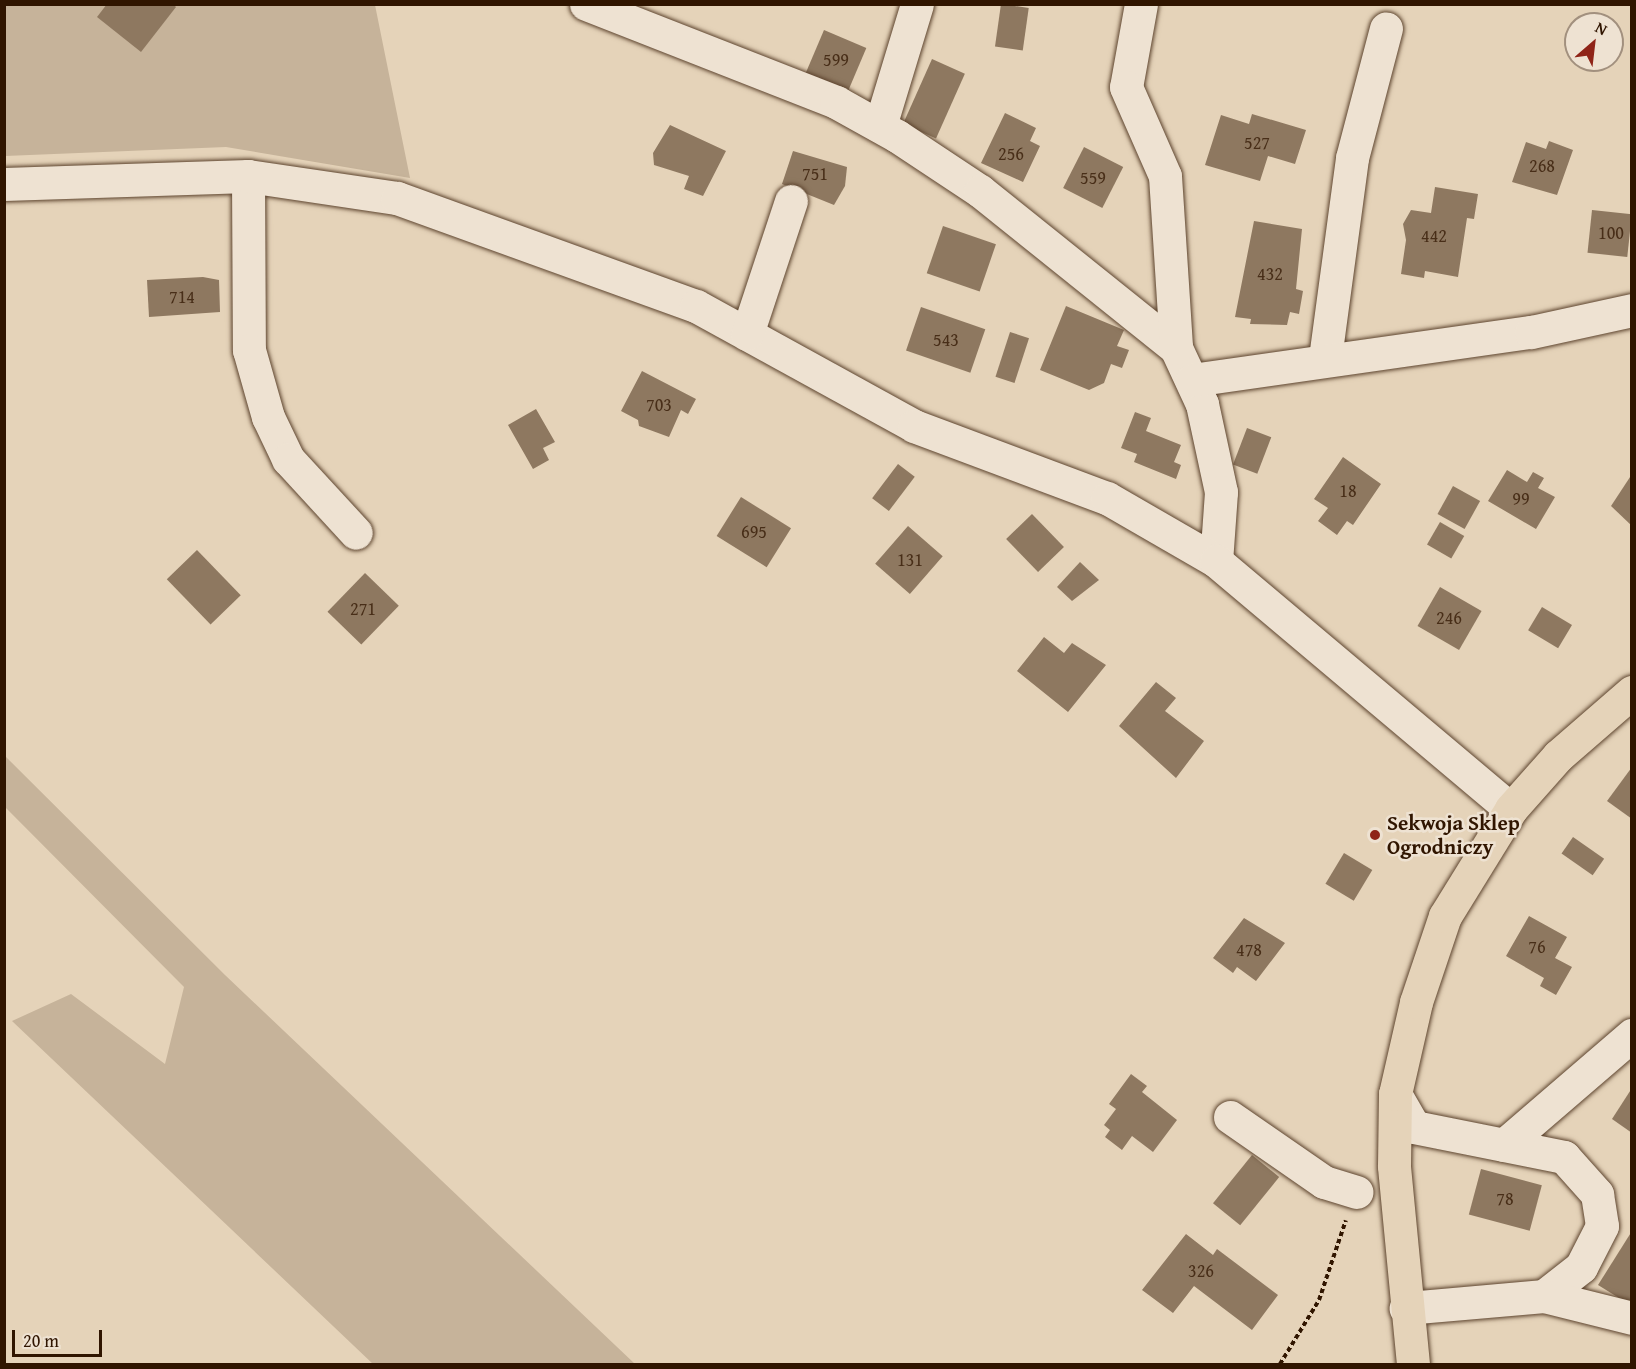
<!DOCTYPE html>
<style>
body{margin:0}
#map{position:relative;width:1636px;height:1369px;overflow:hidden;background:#e5d3b9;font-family:"Gentium Book Plus",serif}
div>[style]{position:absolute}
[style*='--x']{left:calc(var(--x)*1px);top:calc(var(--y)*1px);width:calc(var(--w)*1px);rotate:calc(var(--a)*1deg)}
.green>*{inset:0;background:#c6b39a}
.building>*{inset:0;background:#8e7860;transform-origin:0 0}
.path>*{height:4px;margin-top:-2px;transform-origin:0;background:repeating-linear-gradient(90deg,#301500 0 4.5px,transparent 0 7.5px)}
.roads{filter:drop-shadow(0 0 2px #5d442e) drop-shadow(0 0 2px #5d442e)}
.minor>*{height:33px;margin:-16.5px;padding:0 16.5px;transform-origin:16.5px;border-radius:16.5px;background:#eee2d2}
.major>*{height:33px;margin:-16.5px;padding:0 16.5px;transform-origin:16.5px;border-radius:16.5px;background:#e5d3b9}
.dots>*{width:16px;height:16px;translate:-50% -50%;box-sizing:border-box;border:3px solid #eee2d2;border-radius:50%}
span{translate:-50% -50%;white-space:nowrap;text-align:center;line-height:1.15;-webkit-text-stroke:5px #eee2d2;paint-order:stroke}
.number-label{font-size:18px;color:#482e18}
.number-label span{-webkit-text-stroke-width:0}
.poi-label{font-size:21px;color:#301500;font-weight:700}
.left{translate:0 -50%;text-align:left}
.frame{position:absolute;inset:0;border:6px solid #301500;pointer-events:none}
.north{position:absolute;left:1564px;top:12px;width:60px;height:60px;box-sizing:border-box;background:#eee2d2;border:2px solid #a2907e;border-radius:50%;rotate:28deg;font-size:16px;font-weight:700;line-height:24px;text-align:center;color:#301500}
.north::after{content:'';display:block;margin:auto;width:21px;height:27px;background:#8f2418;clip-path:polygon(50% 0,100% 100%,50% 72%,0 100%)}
.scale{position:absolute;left:12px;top:1330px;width:90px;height:27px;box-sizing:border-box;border:3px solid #301500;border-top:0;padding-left:8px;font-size:18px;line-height:21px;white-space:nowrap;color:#301500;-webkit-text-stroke:4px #eee2d2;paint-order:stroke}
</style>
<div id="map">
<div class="green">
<i style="clip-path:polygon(4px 5px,375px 5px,410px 178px,226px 147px,5px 156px)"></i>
<i style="clip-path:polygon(5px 756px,225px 975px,635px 1364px,373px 1364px,12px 1021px,71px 994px,165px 1064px,184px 987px,5px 807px)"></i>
</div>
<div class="building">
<i style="clip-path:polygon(107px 4px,173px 4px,176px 7px,141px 52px,97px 17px)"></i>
<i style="left:1001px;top:4px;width:28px;height:43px;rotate:8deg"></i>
<i style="left:824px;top:30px;width:46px;height:47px;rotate:23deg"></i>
<i style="left:932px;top:59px;width:36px;height:71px;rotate:24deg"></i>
<i style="clip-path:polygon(1005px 113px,1036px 128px,1030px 141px,1040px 146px,1023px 182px,981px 163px)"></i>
<i style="clip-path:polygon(1252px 114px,1306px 130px,1295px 164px,1268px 156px,1260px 181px,1205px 165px,1221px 115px,1249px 124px)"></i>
<i style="clip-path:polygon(670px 125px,726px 151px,703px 196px,684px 189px,689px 176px,654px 165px,653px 153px)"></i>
<i style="clip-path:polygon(1549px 141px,1573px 150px,1557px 195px,1512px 182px,1526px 142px,1546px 149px)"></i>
<i style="left:1084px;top:147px;width:44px;height:46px;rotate:27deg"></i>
<i style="clip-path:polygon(793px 151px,847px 167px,845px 186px,834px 205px,782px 184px)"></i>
<i style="clip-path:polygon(1435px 187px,1478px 194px,1474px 219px,1467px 218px,1458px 277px,1425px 271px,1424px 278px,1401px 274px,1406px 240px,1403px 224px,1411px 210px,1431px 213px)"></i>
<i style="left:1592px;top:210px;width:40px;height:43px;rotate:6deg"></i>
<i style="clip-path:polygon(1254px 221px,1302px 229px,1296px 289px,1303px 291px,1299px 314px,1290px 312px,1287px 325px,1250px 324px,1251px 319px,1235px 317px)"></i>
<i style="left:943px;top:226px;width:56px;height:50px;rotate:19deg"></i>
<i style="clip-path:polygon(203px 277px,219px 280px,220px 312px,149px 317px,147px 280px)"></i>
<i style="clip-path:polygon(1066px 306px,1124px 330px,1117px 346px,1129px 350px,1122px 368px,1111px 364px,1104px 383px,1089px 390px,1040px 370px)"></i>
<i style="left:921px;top:307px;width:68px;height:46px;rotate:19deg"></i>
<i style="left:1010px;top:332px;width:20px;height:47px;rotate:18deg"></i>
<i style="clip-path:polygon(642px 371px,696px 399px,688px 414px,681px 410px,669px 437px,639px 426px,638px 420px,621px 411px)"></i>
<i style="clip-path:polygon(536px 409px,555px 442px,543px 448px,549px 460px,533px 469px,508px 425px)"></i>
<i style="clip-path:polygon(1135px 412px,1151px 418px,1146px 431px,1181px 445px,1174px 462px,1181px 465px,1176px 479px,1134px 462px,1137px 454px,1121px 448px)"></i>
<i style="left:1247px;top:428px;width:26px;height:39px;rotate:21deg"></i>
<i style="clip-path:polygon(1343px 457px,1381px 484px,1353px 525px,1347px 521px,1337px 535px,1318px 521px,1328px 508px,1314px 499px)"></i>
<i style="left:898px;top:464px;width:21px;height:43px;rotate:37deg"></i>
<i style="clip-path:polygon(1507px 470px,1527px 482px,1533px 472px,1544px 478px,1538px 488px,1555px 497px,1536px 529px,1488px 501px)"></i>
<i style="clip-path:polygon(1632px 474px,1632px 526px,1611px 506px)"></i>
<i style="left:1453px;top:486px;width:31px;height:32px;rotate:29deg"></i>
<i style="left:741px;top:497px;width:59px;height:46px;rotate:32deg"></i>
<i style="left:1032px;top:514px;width:46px;height:36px;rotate:46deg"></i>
<i style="left:1440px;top:522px;width:28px;height:26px;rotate:30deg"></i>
<i style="left:908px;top:526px;width:46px;height:50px;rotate:41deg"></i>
<i style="left:197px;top:550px;width:63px;height:42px;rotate:46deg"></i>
<i style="clip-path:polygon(1080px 562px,1099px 580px,1072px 601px,1057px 587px)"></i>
<i style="left:365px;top:573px;width:47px;height:54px;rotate:44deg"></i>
<i style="left:1440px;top:587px;width:48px;height:45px;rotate:30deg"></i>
<i style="left:1542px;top:607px;width:35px;height:27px;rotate:31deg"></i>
<i style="clip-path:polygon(1044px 637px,1064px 653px,1072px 643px,1106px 665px,1068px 712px,1017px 671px)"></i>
<i style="clip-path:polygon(1156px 682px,1176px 698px,1165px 711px,1204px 741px,1176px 778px,1119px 726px)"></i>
<i style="clip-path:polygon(1632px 767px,1632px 819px,1607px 801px)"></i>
<i style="left:1573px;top:837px;width:38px;height:20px;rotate:35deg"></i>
<i style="left:1344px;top:853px;width:33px;height:36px;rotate:31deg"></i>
<i style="clip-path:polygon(1529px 916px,1567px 937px,1555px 958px,1572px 967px,1556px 995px,1540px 986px,1544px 978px,1506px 956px)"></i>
<i style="clip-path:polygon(1244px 918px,1285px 943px,1256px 981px,1237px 967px,1233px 973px,1213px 958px)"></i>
<i style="clip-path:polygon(1131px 1074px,1147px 1086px,1142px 1092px,1177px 1120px,1153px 1152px,1132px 1136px,1122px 1150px,1105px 1137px,1110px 1130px,1104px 1125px,1116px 1109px,1109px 1104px)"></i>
<i style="clip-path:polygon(1632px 1088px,1632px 1133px,1612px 1119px)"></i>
<i style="left:1252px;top:1155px;width:35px;height:62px;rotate:39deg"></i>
<i style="left:1481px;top:1169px;width:63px;height:47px;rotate:15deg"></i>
<i style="clip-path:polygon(1632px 1231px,1632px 1306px,1598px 1285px)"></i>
<i style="clip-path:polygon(1186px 1234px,1213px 1255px,1217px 1249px,1278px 1295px,1252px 1330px,1194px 1286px,1173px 1313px,1142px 1290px)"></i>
</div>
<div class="path">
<i style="--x:1280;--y:1364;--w:75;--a:-58.6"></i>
<i style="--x:1319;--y:1300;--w:84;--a:-71.4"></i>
</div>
<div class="roads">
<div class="minor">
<i style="--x:586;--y:4;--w:269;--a:21.4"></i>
<i style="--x:836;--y:102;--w:70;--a:29.1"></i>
<i style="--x:897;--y:136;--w:100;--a:33.5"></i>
<i style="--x:980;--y:191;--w:251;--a:38.7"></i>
<i style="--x:1176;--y:348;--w:62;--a:65.1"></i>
<i style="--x:1202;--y:404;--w:90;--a:77.8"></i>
<i style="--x:1221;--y:492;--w:69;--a:94.1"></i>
<i style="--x:1141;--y:4;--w:84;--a:100.2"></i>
<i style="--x:1126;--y:87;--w:97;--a:66.3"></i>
<i style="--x:1165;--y:176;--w:172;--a:86.3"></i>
<i style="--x:880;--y:126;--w:127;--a:-73.1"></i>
<i style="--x:248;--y:176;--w:174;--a:89.7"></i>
<i style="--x:249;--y:350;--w:70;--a:74.2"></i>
<i style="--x:268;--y:417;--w:47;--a:64.5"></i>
<i style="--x:288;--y:459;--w:100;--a:47.4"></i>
<i style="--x:4;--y:184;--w:244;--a:-1.9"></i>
<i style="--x:248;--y:176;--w:151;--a:8.4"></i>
<i style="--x:397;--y:198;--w:318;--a:19.9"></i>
<i style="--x:696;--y:306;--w:249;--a:28.8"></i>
<i style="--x:914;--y:426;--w:206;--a:20.5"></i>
<i style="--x:1107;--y:498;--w:126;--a:30"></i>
<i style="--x:1216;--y:561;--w:385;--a:40.1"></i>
<i style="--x:747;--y:334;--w:140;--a:-71.7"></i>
<i style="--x:1325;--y:358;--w:202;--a:-82.3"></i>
<i style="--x:1352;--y:158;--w:134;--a:-75.3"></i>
<i style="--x:1192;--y:380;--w:342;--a:-8.1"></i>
<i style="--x:1531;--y:332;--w:103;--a:-12.3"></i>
<i style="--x:1395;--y:1094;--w:38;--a:60"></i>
<i style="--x:1414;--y:1127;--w:153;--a:11.3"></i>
<i style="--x:1564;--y:1157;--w:50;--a:48.3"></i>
<i style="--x:1597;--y:1194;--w:32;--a:81"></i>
<i style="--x:1602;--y:1226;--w:46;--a:117.1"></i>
<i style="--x:1581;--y:1267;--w:47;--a:141.9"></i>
<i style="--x:1544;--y:1296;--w:139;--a:175"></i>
<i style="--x:1230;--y:1117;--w:114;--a:34.7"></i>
<i style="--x:1324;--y:1182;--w:34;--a:17"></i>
<i style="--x:1504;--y:1145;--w:169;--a:-40.7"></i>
<i style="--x:1544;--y:1296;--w:91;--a:14"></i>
</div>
<div class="major">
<i style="--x:1413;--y:1364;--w:199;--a:-95.5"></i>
<i style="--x:1394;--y:1166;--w:72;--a:-89.2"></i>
<i style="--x:1395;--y:1094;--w:94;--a:-77.1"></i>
<i style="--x:1416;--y:1002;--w:91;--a:-71.4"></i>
<i style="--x:1445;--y:916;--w:126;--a:-58.3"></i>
<i style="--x:1511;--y:809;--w:71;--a:-48.4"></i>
<i style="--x:1558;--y:756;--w:98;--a:-40.9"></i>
</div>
</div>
<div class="dots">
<i style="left:1375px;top:835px;background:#8f2418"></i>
</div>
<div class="number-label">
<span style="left:836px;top:60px">599</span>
<span style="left:1257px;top:143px">527</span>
<span style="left:1011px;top:154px">256</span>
<span style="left:1542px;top:166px">268</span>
<span style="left:815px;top:174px">751</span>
<span style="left:1093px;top:178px">559</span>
<span style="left:1611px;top:233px">100</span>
<span style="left:1434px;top:236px">442</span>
<span style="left:1270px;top:274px">432</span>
<span style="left:182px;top:297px">714</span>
<span style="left:946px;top:340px">543</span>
<span style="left:659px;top:405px">703</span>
<span style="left:1348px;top:491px">18</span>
<span style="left:1521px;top:499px">99</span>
<span style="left:754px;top:532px">695</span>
<span style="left:910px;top:560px">131</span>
<span style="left:363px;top:609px">271</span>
<span style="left:1449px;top:618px">246</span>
<span style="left:1537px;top:947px">76</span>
<span style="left:1249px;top:950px">478</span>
<span style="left:1505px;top:1199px">78</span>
<span style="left:1201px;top:1271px">326</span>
</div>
<div class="poi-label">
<span class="left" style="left:1387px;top:835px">Sekwoja Sklep<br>Ogrodniczy</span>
</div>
<div class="frame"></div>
<div class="north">N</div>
<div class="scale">20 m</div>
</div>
